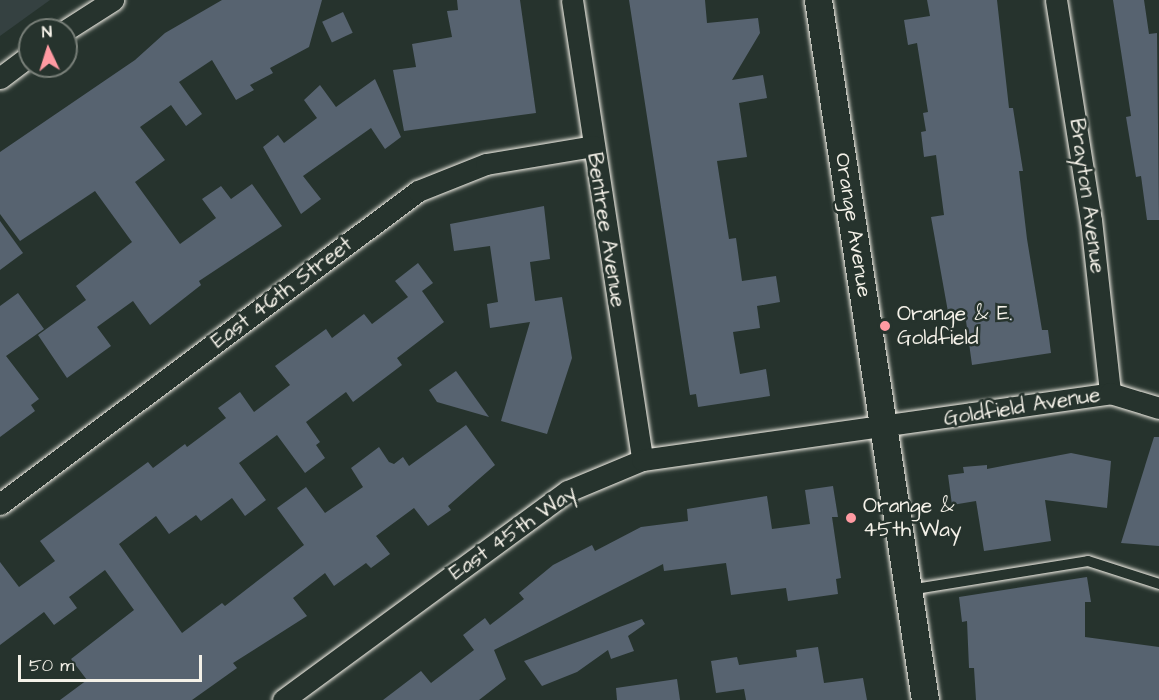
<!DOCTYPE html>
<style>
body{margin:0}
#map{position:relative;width:1159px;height:700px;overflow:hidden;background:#26332d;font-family:"Architects Daughter",sans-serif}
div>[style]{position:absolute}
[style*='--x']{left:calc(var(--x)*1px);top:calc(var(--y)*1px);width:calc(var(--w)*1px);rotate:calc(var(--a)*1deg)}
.built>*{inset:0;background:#354141}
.building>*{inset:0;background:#576370;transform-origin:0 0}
.roads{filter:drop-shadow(0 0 2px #f4f1e8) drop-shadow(0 0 2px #f4f1e8)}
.service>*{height:10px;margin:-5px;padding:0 5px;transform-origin:5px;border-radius:5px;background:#26332d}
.minor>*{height:21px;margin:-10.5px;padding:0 10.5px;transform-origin:10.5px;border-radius:10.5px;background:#26332d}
.tertiary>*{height:27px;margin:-13.5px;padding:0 13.5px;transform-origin:13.5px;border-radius:13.5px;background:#26332d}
.dots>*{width:16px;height:16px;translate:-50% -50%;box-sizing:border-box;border:3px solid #26332d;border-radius:50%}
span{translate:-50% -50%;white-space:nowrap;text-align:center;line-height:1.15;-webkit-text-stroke:5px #26332d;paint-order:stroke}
.street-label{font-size:21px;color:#f4f1e8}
.poi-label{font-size:21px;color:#f4f1e8}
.left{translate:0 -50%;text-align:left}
.north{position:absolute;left:18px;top:18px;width:60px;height:60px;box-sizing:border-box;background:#26332d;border:2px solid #787f78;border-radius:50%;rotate:356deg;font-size:16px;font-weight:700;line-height:24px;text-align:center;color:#f4f1e8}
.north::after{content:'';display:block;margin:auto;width:21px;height:27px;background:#ff9aa2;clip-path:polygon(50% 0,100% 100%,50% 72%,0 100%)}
.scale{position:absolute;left:18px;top:655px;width:184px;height:27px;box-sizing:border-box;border:3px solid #f4f1e8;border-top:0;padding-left:8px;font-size:18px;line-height:21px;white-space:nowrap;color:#f4f1e8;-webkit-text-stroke:4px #26332d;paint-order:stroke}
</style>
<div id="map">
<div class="built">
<i style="clip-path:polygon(0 0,50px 0,0 36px)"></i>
</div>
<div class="building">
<i style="clip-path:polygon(222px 0,322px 0,309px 47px,270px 68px,273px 73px,250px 85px,254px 90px,236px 100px,212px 60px,179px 82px,202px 114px,186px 126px,171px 105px,140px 127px,165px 160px,135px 182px,180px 244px,216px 218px,202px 199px,221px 186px,231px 199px,252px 184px,282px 226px,199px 281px,201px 285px,150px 325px,133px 301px,97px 327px,111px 346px,67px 378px,38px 335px,86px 300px,76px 286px,132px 242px,95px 191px,20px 241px,0 214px,0 152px,135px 60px,165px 33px)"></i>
<i style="clip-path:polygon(457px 0,520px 0,536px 113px,404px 131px,393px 70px,416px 67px,412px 44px,452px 37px,447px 11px,458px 10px)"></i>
<i style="clip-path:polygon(629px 0,705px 0,707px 23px,758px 18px,760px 33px,732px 80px,763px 75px,767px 98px,739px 103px,747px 157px,717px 161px,729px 239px,736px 238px,742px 281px,776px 276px,780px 302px,757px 306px,760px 328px,733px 332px,740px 374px,766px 369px,770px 396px,698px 407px,696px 394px,690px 395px)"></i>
<i style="clip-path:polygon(927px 0,997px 0,1009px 108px,1013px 108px,1023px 171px,1019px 171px,1027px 239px,1042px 330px,1048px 330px,1051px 353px,972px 365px,966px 321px,950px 323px,931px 217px,944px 215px,936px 155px,924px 157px,921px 132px,926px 131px,923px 113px,928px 112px,917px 43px,908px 45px,904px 20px,930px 16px)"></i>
<i style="clip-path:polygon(1113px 0,1144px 0,1149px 34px,1157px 33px,1159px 220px,1147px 220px,1141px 176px,1136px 177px,1126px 117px,1131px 116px)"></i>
<i style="left:343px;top:12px;width:23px;height:23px;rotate:65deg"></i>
<i style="clip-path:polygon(375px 79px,401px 137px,385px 149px,371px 128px,303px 176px,321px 199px,301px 214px,263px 147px,278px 135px,284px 143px,317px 118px,304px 100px,320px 85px,336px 107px)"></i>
<i style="clip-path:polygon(544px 206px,550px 259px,530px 262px,535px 301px,562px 297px,572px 358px,547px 434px,501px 421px,530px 322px,490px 328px,487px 304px,498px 302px,490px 246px,454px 251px,450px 224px)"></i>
<i style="clip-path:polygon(0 221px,23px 253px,0 270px)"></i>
<i style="clip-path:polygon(418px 263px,433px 283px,422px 291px,444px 322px,397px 358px,402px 365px,353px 402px,346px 392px,306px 422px,320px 442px,316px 445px,325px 458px,305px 473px,277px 435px,239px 463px,266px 500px,245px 516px,232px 498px,201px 521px,196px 515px,169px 534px,156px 516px,119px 544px,182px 633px,222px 603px,225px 606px,304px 545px,277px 508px,306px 487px,325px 513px,363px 487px,351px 468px,379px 447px,389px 462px,394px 464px,403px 457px,409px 466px,466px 425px,495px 465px,448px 506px,451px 510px,428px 526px,414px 508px,376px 536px,390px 554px,371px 568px,366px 563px,334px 586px,325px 573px,293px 598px,307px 616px,233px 663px,237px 668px,192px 700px,60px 700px,87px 680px,71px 659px,134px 610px,105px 570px,69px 597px,77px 608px,54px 625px,44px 612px,0 645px,0 562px,19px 587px,55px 561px,40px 541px,148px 462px,153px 468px,185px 444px,187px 447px,226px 418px,218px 408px,240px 392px,254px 412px,290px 385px,275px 366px,326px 329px,332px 338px,364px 314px,372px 324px,408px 297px,395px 281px)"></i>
<i style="clip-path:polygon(18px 293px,44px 329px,6px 356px,39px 399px,31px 405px,35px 411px,0 437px,0 306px)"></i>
<i style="clip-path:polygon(456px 371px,489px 417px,437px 402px,429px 390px)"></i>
<i style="clip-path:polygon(1154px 437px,1159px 437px,1159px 546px,1121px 543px)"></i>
<i style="clip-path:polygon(1071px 453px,1111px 461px,1107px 508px,1045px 500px,1051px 541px,984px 551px,976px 501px,952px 505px,948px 475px,964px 473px,963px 467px,987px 465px,987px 469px)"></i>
<i style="clip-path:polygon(833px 486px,838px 517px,832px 517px,841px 578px,836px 579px,838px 594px,788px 601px,786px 588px,731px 595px,726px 563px,664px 571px,663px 564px,494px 650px,506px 679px,479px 700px,383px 700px,421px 671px,431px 683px,474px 650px,463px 635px,485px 618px,490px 625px,524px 599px,519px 593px,553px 565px,592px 545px,595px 551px,641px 527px,688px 521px,687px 509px,767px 496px,772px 529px,810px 524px,805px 490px)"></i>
<i style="clip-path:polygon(1087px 577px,1091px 602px,1085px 602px,1085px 637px,1159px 647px,1159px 700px,976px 700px,974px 668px,969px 668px,967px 621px,962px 622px,959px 597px)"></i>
<i style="clip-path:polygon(642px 619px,645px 624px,628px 636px,634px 651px,611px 659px,608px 650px,577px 672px,542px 686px,524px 661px)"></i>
<i style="clip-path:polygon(818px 647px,824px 683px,863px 678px,867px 700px,746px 700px,744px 689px,716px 693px,711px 661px,737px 657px,739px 665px,797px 657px,796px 650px)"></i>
<i style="clip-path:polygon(677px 679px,680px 700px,617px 700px,616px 688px)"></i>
</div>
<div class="roads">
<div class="service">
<i style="--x:909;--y:590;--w:181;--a:-9.2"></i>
<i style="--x:1088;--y:561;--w:75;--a:17.9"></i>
</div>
<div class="minor">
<i style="--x:572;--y:0;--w:465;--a:81.3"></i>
<i style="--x:1056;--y:0;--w:223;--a:81"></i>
<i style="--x:1091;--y:220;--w:174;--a:83.7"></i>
<i style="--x:66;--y:30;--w:56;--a:-32.6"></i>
<i style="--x:0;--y:78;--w:38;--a:-37"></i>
<i style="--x:0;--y:504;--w:522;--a:-36.83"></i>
<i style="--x:418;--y:191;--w:73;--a:-21.7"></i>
<i style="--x:486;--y:164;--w:109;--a:-9.5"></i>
<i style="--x:283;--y:700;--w:353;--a:-36.3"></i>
<i style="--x:568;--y:491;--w:80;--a:-22.7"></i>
<i style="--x:642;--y:460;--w:473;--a:-8.1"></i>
<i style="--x:1110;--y:393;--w:51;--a:17"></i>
</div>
<div class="tertiary">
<i style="--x:818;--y:0;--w:708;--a:81.31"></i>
</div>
</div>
<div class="dots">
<i style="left:885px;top:326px;background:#ff9aa2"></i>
<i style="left:851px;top:518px;background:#ff9aa2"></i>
</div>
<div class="street-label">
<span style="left:1087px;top:196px;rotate:82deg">Brayton Avenue</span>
<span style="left:853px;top:225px;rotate:81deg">Orange Avenue</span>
<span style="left:606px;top:230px;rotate:81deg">Bentree Avenue</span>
<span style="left:282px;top:293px;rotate:-37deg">East 46th Street</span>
<span style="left:1022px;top:407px;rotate:-9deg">Goldfield Avenue</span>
<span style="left:513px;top:533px;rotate:-35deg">East 45th Way</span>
</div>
<div class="poi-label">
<span class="left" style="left:897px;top:326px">Orange &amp; E.<br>Goldfield</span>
<span class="left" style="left:863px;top:518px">Orange &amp;<br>45th Way</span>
</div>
<div class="north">N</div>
<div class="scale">50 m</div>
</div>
